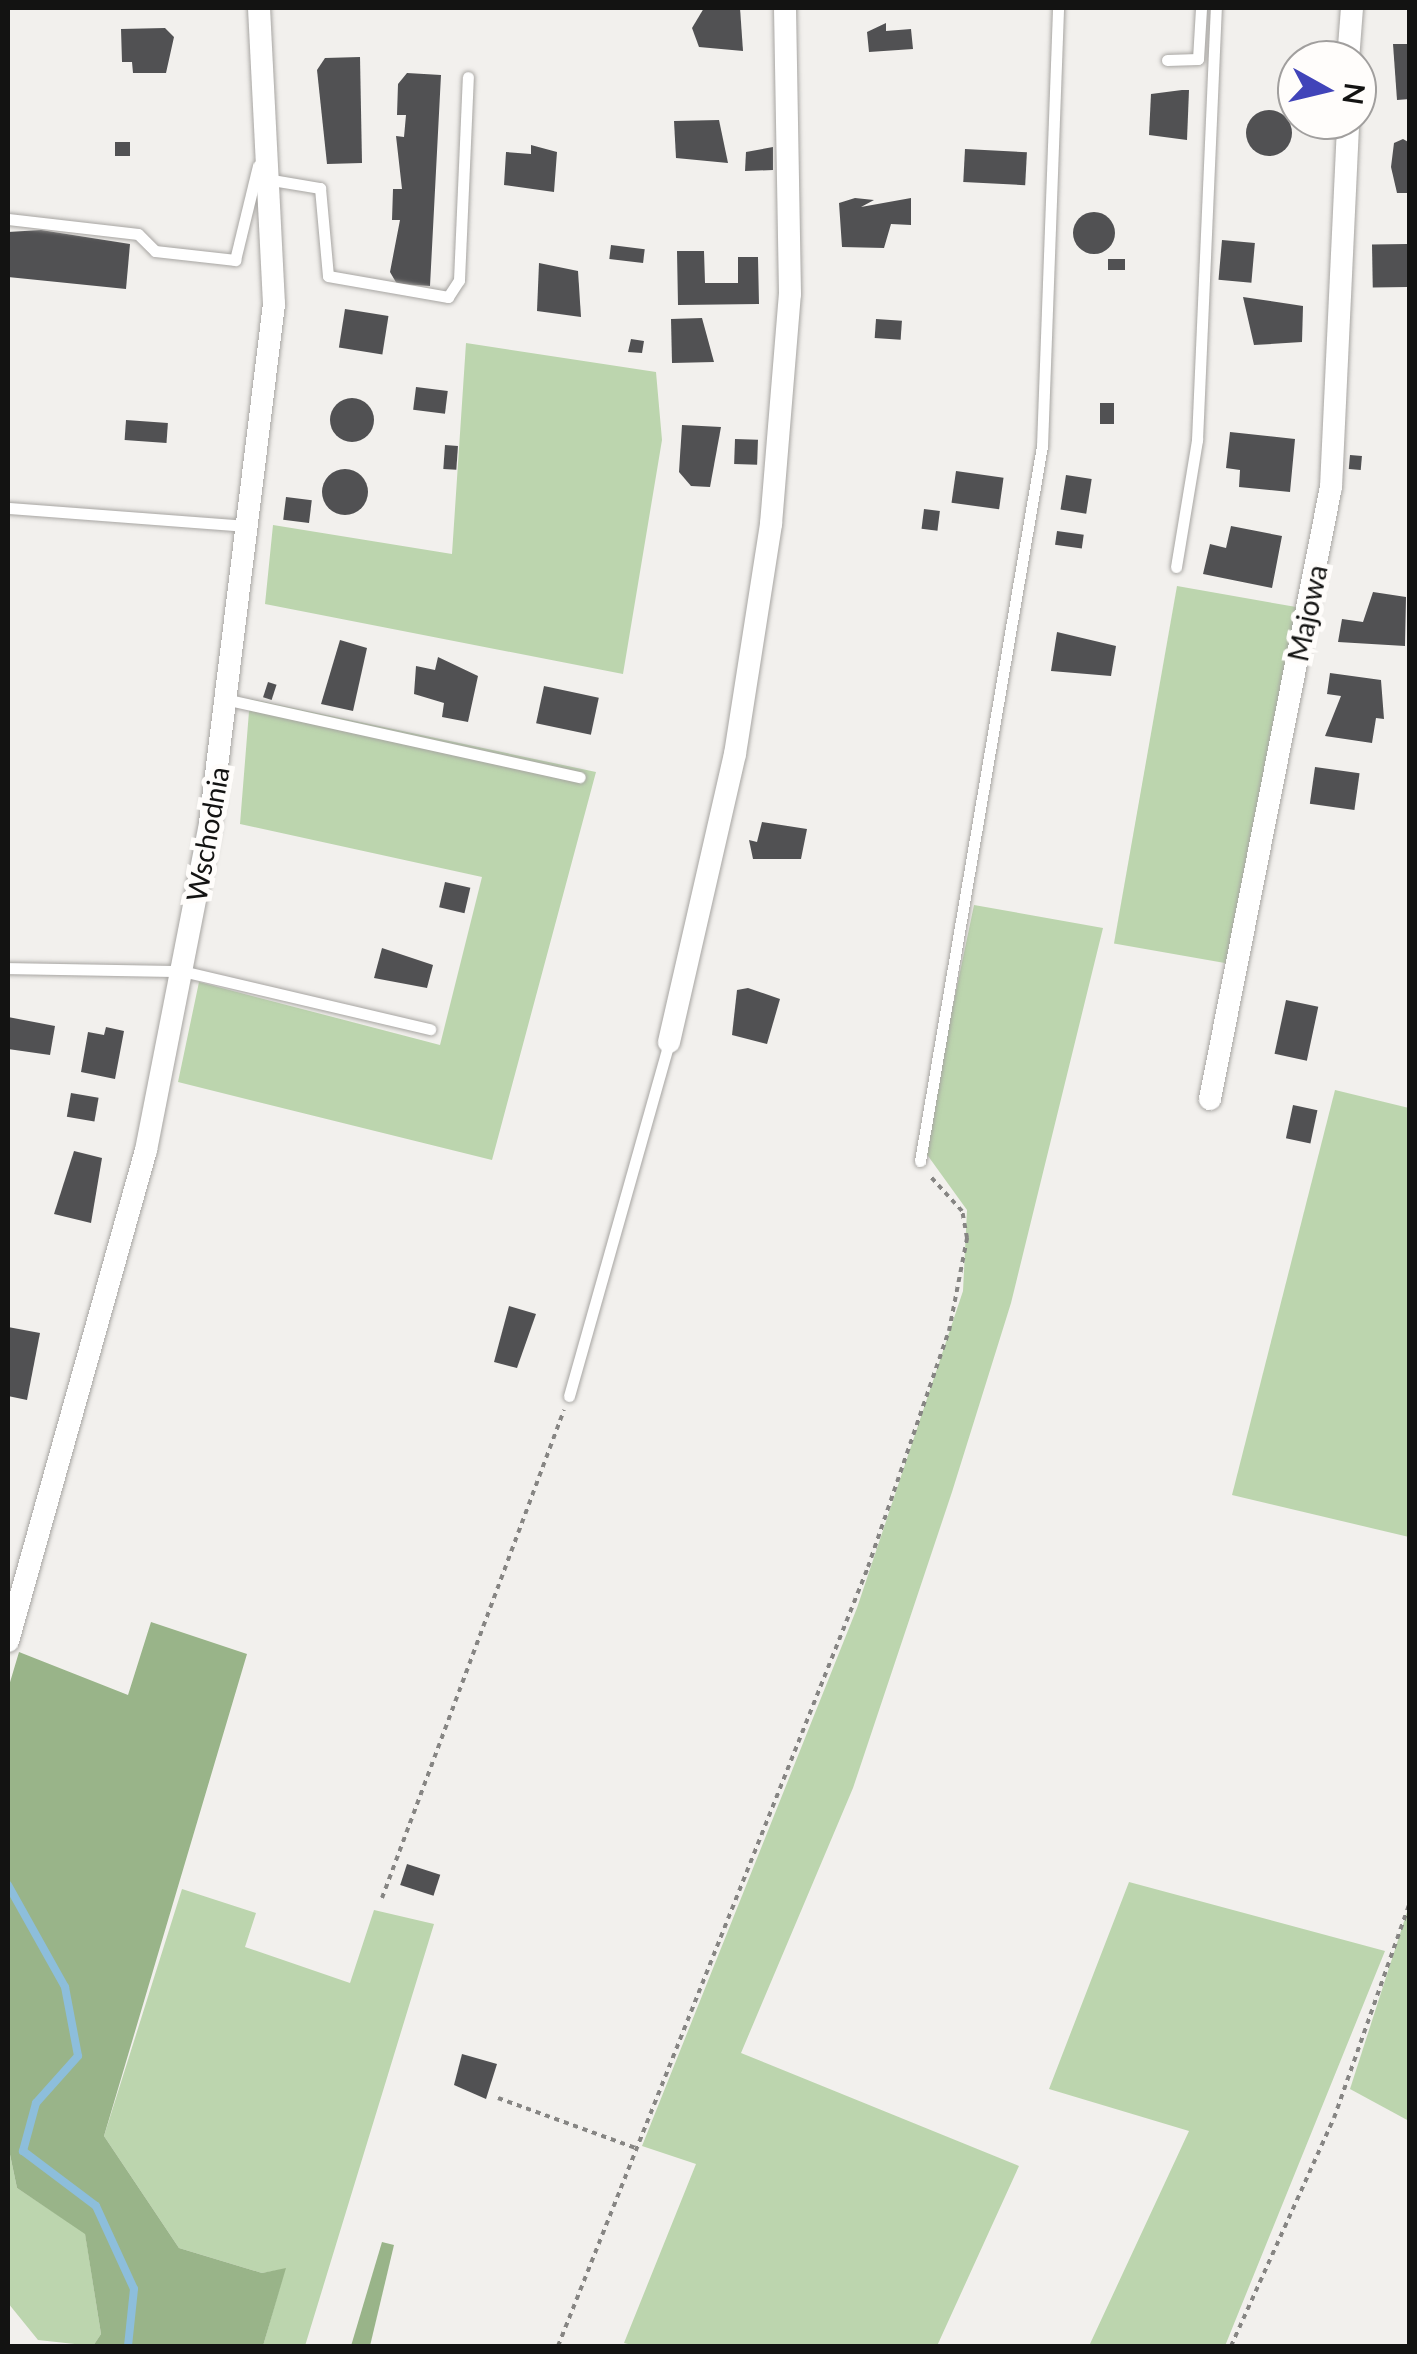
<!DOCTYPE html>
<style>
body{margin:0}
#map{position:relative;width:1417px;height:2354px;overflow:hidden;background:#f2f0ed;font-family:Lato,sans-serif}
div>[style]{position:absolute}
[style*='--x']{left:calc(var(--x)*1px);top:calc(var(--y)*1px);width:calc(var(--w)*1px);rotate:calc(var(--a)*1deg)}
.green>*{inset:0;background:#bcd5ae;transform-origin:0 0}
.forest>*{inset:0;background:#99b489}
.stream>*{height:8px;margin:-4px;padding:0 4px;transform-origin:4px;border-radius:4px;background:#8dbedb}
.building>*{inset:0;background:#515153;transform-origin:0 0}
.round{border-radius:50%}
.path>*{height:4px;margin-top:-2px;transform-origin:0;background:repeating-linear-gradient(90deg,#868583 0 5px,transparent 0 10px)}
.roads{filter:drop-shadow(0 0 2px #a7a5a2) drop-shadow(0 0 2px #a7a5a2)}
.service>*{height:11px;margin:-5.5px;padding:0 5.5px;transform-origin:5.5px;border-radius:5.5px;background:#fff}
.minor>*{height:22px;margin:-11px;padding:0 11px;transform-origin:11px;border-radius:11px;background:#fff}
span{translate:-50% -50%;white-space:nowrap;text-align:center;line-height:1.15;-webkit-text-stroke:10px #fffdfb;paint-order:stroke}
.street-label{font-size:28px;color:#131312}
.frame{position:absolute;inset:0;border:10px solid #131312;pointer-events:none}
.north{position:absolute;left:1277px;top:40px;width:100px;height:100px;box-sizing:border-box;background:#fffdfb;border:2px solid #a19f9e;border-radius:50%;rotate:98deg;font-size:28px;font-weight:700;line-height:40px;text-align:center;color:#131312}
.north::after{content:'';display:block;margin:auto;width:35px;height:45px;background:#4144b9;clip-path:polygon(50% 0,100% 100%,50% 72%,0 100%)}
</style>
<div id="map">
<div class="green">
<i style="clip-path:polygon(466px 343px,656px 372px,662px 440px,623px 674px,265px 604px,273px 525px,452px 554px)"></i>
<i style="left:1177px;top:586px;width:127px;height:363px;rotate:10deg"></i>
<i style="clip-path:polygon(250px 699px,596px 772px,492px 1160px,178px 1082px,199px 982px,440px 1045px,482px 877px,240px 824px)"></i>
<i style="clip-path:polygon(974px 905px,1103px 928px,1011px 1303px,952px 1492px,853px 1788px,741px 2053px,1019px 2166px,937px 2346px,636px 2346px,624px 2343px,696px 2164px,642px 2146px,857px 1608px,963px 1291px,967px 1210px,923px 1149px)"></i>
<i style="clip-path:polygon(1335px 1090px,1409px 1108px,1409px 1537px,1232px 1495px)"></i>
<i style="clip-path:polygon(1129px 1882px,1385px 1951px,1225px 2346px,1089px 2346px,1189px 2131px,1049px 2089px)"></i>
<i style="clip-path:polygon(182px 1889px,256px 1913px,245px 1947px,350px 1983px,374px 1910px,434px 1924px,305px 2346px,263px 2346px,285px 2269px,262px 2273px,179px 2248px,104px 2136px)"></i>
<i style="clip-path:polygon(1409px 1906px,1409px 2121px,1350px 2089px)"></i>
<i style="clip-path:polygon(8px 2145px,17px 2188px,85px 2233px,101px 2334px,93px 2346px,38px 2340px,8px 2303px)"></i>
</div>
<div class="forest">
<i style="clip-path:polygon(151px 1622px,247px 1654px,104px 2136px,179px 2248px,262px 2273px,286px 2268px,263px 2346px,93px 2346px,101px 2334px,85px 2234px,17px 2188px,8px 2145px,8px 1689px,19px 1652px,128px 1695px)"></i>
<i style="clip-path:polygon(382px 2242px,394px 2245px,370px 2346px,351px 2346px)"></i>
</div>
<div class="stream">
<i style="--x:8;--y:1885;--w:117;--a:60.8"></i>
<i style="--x:65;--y:1987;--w:70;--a:79.3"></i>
<i style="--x:78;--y:2056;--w:63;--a:131.8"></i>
<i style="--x:36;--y:2103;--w:50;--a:105.2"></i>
<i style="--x:23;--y:2151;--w:91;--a:37"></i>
<i style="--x:96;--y:2206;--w:91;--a:65.4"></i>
<i style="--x:134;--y:2289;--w:57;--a:96"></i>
</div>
<div class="building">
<i style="clip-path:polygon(704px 8px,740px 8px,743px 51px,699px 47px,692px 28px)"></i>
<i style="clip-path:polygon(886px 23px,886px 31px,911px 29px,913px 49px,869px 52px,867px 32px)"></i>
<i style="clip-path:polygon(165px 28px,174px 37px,166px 73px,133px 73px,132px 62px,122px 62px,121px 29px)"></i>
<i style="clip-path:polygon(1393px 44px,1410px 44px,1410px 99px,1397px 100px)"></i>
<i style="clip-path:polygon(360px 57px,362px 163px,327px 164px,317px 70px,325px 58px)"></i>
<i style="clip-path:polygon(407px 73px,441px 75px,430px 286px,397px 284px,390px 272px,400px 220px,392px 220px,393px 189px,402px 189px,396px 136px,404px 137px,406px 115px,397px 115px,398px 84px)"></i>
<i style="clip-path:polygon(1182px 90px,1189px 90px,1187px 140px,1149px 135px,1151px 94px)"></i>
<i class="round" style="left:1246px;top:110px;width:46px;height:46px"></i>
<i style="clip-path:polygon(719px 120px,728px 163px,676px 158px,674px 121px)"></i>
<i style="clip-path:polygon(1403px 139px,1410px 143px,1410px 193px,1397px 193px,1391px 167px,1394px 143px)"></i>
<i style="left:115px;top:142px;width:15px;height:14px"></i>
<i style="clip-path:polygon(531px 145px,557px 152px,554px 192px,504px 185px,506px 152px,531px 154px)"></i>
<i style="clip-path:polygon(773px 147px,773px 170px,745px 171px,746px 152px)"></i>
<i style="left:965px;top:149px;width:62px;height:33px;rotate:3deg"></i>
<i style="clip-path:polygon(855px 198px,874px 200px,861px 207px,911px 198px,911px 225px,891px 224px,884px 248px,842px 247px,839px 203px)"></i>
<i class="round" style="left:1073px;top:212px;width:42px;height:42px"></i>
<i style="clip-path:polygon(41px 230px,130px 244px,126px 289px,8px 277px,8px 232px)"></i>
<i style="left:1222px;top:240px;width:33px;height:40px;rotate:5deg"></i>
<i style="left:1407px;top:244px;width:43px;height:35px;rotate:89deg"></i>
<i style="left:611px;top:245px;width:34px;height:14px;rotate:7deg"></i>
<i style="clip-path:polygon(677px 251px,704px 251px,705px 283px,738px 283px,738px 257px,758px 257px,759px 304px,678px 305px)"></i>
<i style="left:1108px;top:259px;width:17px;height:11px"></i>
<i style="clip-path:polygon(539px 263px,578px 271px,581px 317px,537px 311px)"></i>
<i style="clip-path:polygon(1243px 297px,1303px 306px,1302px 342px,1254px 345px)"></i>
<i style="left:345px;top:309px;width:44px;height:39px;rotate:9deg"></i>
<i style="clip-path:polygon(702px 318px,714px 362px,672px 363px,671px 319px)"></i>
<i style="left:876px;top:319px;width:26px;height:19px;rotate:4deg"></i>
<i style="clip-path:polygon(631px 339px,644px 341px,642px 353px,628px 352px)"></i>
<i style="left:416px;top:387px;width:32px;height:23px;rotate:7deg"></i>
<i class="round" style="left:330px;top:398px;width:44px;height:44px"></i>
<i style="left:1100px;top:403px;width:14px;height:21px"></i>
<i style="left:126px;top:420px;width:42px;height:20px;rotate:4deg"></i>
<i style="clip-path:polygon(682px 425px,721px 427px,710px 487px,691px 486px,679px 472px)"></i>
<i style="clip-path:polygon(1230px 432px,1295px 439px,1290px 492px,1239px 487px,1240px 470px,1226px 468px)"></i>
<i style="left:735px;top:439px;width:23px;height:25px;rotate:2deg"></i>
<i style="left:445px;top:445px;width:13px;height:24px;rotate:4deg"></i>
<i style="left:1350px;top:455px;width:12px;height:14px;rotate:5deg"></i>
<i class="round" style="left:322px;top:469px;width:46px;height:46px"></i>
<i style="left:956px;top:471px;width:48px;height:32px;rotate:8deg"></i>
<i style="left:1066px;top:475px;width:26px;height:35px;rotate:9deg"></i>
<i style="left:286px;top:497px;width:26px;height:23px;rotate:7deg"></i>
<i style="left:924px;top:509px;width:16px;height:20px;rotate:7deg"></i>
<i style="clip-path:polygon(1231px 526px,1282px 536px,1272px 588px,1203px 574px,1210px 544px,1226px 548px)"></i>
<i style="left:1057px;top:531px;width:27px;height:14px;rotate:8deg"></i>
<i style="clip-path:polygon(1373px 592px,1406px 597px,1405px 646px,1338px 642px,1342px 619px,1363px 622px)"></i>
<i style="clip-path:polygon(1057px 632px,1116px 646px,1111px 676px,1051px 671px)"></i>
<i style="clip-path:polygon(340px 640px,367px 648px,353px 711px,321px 704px)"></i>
<i style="clip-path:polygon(438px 657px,478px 676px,468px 722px,442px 717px,444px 703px,414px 694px,416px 666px,435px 670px)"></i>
<i style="clip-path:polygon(1330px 673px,1381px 680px,1384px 719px,1376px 718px,1372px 743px,1325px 736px,1341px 696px,1327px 694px)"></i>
<i style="left:268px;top:682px;width:9px;height:16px;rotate:18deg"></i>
<i style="left:544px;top:686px;width:56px;height:38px;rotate:12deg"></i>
<i style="left:1315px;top:767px;width:45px;height:37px;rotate:8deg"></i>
<i style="clip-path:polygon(762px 822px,807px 829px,801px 859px,753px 859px,749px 840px,757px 842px)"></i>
<i style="left:445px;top:882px;width:26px;height:26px;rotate:13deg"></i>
<i style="clip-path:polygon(382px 948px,433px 965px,427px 988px,374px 978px)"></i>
<i style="clip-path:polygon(748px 988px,780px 999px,767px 1044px,732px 1035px,737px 990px)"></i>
<i style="left:1286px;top:1000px;width:33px;height:55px;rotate:12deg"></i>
<i style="clip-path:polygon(8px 1017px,55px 1026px,50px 1055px,8px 1049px)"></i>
<i style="clip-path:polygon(106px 1027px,124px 1031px,115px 1079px,81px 1072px,88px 1032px,104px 1035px)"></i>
<i style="left:71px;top:1093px;width:28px;height:24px;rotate:10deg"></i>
<i style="left:1293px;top:1105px;width:25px;height:34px;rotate:12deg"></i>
<i style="clip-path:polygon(74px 1151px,102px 1158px,91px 1223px,54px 1214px)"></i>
<i style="clip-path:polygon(509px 1306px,536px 1314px,517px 1368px,494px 1362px)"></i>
<i style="clip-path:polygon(8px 1327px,40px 1333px,27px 1400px,8px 1396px)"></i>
<i style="left:407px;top:1864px;width:35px;height:22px;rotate:18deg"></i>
<i style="clip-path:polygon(462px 2054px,497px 2064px,486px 2099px,454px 2085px)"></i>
</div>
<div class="path">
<i style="--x:382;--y:1898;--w:521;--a:-69.55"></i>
<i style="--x:498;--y:2098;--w:149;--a:20"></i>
<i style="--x:558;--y:2346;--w:838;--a:-68.3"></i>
<i style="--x:868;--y:1567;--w:250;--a:-71.1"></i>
<i style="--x:949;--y:1331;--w:95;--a:-79"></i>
<i style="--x:967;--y:1238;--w:27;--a:-100"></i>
<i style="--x:962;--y:1211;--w:46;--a:-132.4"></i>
<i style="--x:1231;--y:2346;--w:250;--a:-65.7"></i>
<i style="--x:1334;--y:2118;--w:229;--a:-70.6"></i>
</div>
<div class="roads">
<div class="service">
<i style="--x:1167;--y:60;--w:31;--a:-2"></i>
<i style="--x:1198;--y:59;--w:51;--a:-86.6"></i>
<i style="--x:272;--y:180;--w:49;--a:9.5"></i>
<i style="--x:320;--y:188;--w:88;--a:84.8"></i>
<i style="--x:328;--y:276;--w:122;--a:9.9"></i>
<i style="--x:448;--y:297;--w:20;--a:-57"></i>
<i style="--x:459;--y:280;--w:203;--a:-87.5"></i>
<i style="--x:8;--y:219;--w:131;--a:6.6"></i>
<i style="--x:138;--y:234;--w:24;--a:45"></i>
<i style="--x:155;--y:251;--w:81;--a:6.4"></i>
<i style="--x:235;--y:260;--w:97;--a:-76.3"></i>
<i style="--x:8;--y:508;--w:241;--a:4.3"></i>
<i style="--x:1176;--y:567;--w:129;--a:-80.6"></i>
<i style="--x:1197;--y:440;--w:432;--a:-87.5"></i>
<i style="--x:229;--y:700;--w:359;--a:12.4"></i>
<i style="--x:8;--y:968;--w:174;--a:1"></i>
<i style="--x:182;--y:971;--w:255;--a:13.2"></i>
<i style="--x:920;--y:1161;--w:725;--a:-80.32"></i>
<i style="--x:1042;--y:446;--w:438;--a:-87.9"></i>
<i style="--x:569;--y:1396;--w:368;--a:-74.2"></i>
</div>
<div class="minor">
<i style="--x:1348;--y:60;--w:52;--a:-85.6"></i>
<i style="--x:669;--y:1042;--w:295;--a:-77.1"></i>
<i style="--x:735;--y:754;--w:233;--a:-81.1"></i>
<i style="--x:771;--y:524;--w:231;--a:-85.3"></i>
<i style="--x:790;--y:294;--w:286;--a:-91"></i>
<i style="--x:1210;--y:1099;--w:624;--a:-78.82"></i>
<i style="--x:1331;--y:487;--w:367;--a:-87.3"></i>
<i style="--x:8;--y:1641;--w:510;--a:-74.3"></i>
<i style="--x:146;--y:1150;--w:333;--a:-78.9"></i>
<i style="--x:210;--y:823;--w:523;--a:-82.97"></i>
<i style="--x:274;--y:304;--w:296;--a:-92.9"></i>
</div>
</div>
<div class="street-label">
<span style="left:1307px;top:613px;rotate:-78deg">Majowa</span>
<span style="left:207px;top:834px;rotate:-80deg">Wschodnia</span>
</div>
<div class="frame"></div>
<div class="north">N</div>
</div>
